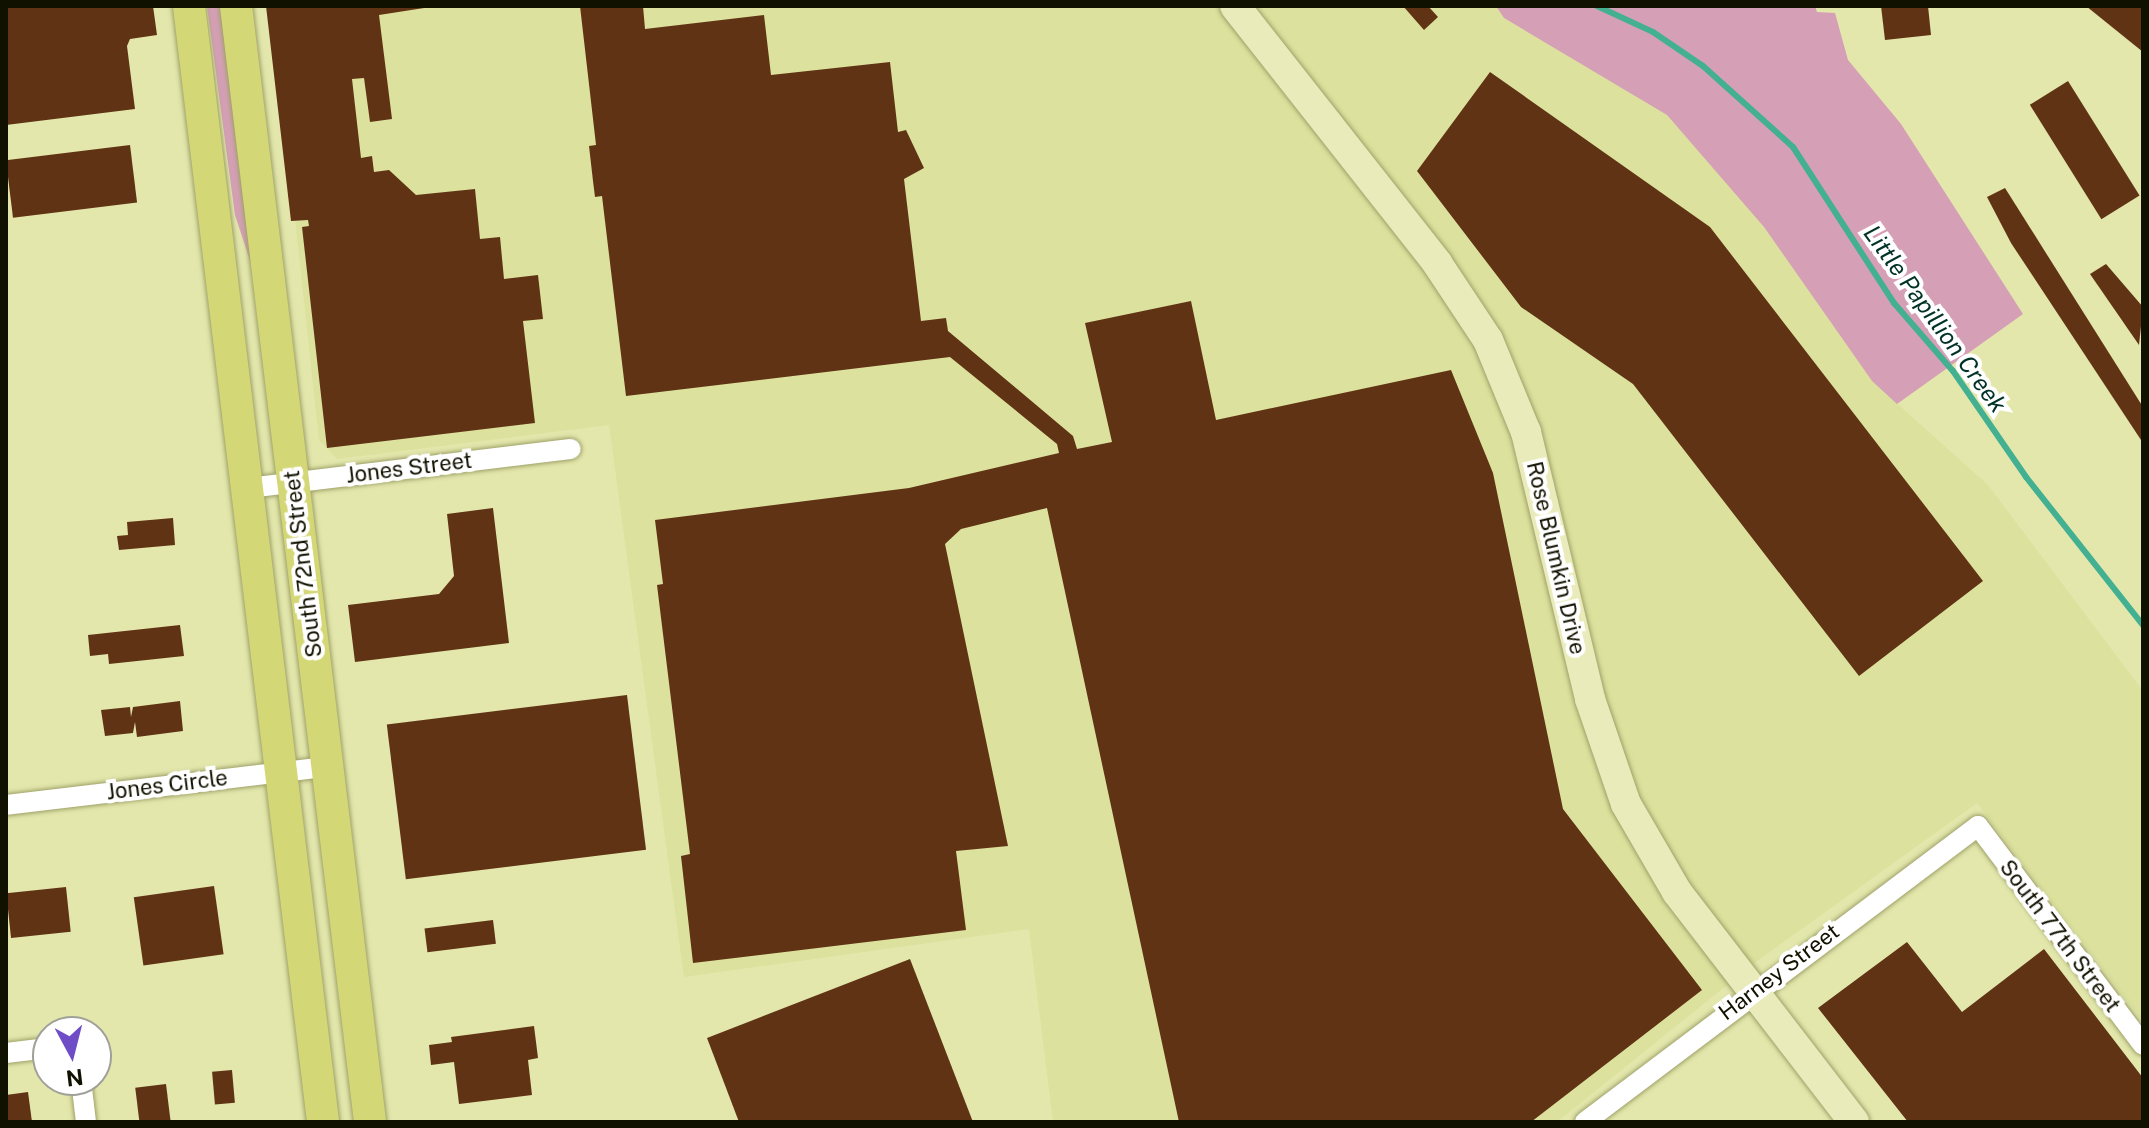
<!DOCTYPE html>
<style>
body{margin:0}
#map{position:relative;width:2149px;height:1128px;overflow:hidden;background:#e3e7ac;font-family:"Public Sans",sans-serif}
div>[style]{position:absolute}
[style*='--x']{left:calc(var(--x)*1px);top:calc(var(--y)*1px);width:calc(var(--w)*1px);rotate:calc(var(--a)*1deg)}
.built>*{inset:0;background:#dce19d}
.green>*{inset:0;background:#d59fb6}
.stream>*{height:6px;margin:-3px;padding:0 3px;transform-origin:3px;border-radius:3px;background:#42b091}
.building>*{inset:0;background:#603315;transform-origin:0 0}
.roads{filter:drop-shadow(0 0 2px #9fa269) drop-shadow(0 0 2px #9fa269)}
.street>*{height:20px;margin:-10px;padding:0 10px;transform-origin:10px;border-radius:10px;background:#fff}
.secondary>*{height:30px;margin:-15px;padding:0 15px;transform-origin:15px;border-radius:15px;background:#eaebba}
.primary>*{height:32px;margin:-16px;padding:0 16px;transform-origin:16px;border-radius:16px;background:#d4d775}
span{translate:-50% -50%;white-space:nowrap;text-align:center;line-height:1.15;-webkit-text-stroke:8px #fff;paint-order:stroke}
.street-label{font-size:22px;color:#110}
.water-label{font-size:24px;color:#003226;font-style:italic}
.frame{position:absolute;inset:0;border:8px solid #110;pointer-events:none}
.north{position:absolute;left:32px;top:1016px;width:80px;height:80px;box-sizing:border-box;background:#fff;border:2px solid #a0a099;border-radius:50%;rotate:173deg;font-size:22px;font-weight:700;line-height:32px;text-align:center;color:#110}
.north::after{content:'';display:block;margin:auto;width:28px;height:36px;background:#6e4dc6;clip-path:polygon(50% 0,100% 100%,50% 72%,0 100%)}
</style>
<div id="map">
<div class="built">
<i style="clip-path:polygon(272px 6px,1496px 6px,1504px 18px,1667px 115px,1764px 227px,1872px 381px,1988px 485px,2143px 691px,2143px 1021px,1977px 803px,1753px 964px,1557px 1122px,1053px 1122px,1029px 929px,684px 977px,609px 425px,337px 459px,319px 440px)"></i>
</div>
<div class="green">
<i style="clip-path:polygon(207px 6px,221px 6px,252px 267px,235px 215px)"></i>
<i style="clip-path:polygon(1496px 6px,1815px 6px,1817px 12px,1835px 13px,1848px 60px,1901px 124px,2023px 314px,1897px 404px,1872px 381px,1764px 227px,1667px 115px,1504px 18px)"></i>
</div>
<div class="stream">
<i style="--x:1597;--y:6;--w:62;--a:24.9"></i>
<i style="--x:1653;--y:32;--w:60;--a:34.2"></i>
<i style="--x:1703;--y:66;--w:121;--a:42"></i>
<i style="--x:1793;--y:147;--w:186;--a:57.1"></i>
<i style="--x:1894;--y:303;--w:90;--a:49.1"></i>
<i style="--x:1953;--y:371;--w:129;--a:55.4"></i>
<i style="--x:2026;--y:477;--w:189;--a:51.7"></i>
</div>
<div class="building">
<i style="clip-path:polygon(6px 6px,153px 6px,157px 35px,130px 39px,127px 46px,135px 109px,6px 125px)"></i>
<i style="clip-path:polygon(266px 6px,437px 6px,379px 15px,392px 119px,370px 122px,364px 78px,352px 79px,361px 158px,372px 156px,374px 172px,389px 170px,416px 195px,475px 189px,480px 239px,500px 237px,504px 279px,538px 275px,543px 319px,523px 321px,535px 423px,327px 448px,302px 227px,309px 226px,308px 220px,291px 221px)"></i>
<i style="clip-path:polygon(580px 6px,643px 6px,645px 29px,764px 15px,771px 75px,890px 62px,898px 132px,906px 130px,924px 168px,904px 179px,921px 321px,946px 318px,948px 331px,1073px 436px,1077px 449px,1112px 442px,1085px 323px,1191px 301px,1216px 420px,1451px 370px,1493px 473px,1563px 809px,1702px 990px,1531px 1122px,1179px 1122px,1047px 508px,961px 529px,945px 544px,1008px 846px,956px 851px,966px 930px,693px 963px,681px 856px,690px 854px,657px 585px,663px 584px,655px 520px,909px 488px,1059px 453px,1057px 444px,950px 357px,626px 396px,602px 196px,595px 197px,593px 181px,589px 146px,596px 145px)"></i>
<i style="clip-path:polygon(1403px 6px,1428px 6px,1438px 17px,1424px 30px)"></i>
<i style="clip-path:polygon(1881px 6px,1928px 6px,1931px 35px,1885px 40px)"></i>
<i style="clip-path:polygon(2086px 6px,2143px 6px,2143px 52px)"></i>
<i style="clip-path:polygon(1490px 72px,1710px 227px,1983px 581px,1859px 676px,1633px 384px,1521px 307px,1417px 171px)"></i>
<i style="left:2068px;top:81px;width:135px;height:45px;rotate:58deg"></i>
<i style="left:130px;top:145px;width:58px;height:125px;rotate:83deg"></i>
<i style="clip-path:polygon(2005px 188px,2143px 407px,2143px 443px,2011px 243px,1987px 197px)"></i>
<i style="clip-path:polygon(2106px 264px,2143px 307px,2139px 345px,2090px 274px)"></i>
<i style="clip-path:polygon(493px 508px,509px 643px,355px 662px,348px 605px,439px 594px,454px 576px,447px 514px)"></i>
<i style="clip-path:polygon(173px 518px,175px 545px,119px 550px,117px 536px,128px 535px,127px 522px)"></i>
<i style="clip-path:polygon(180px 625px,184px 656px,109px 664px,108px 654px,90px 656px,88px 635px)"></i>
<i style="left:627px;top:695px;width:156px;height:242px;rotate:83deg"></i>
<i style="clip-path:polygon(180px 701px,183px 731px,137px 737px,135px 722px,133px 733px,105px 736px,101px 710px,130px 707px,131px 717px,133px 707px)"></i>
<i style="left:214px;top:886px;width:69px;height:81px;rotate:82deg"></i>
<i style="left:66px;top:887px;width:45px;height:60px;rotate:84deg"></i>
<i style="left:493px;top:920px;width:24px;height:69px;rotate:83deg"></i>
<i style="clip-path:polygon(1907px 942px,1962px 1012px,2044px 949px,2143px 1078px,2143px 1122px,1908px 1122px,1818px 1008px)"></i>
<i style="clip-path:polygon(910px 959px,973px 1122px,739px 1122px,707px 1038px)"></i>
<i style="clip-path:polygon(534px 1026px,538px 1058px,528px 1060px,532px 1095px,459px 1104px,454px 1062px,431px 1065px,429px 1045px,452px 1042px,451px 1037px)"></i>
<i style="left:232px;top:1070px;width:33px;height:20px;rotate:85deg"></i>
<i style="left:166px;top:1084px;width:38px;height:31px;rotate:83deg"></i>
<i style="clip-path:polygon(28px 1092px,32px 1122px,6px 1122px,6px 1095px)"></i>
</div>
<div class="roads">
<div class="street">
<i style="--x:248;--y:488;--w:325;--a:-6.9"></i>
<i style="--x:6;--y:805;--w:323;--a:-6.8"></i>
<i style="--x:6;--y:1053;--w:42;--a:-6.8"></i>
<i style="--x:81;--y:1080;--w:42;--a:83.2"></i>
<i style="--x:1585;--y:1122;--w:492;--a:-37"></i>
<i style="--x:1978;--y:826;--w:274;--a:53"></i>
</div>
<div class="secondary">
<i style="--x:1235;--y:6;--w:327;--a:51.8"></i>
<i style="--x:1437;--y:263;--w:92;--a:56.5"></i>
<i style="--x:1488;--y:340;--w:100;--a:67.6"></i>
<i style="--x:1526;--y:432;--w:275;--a:76.5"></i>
<i style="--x:1590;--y:699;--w:111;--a:71.1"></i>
<i style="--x:1626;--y:804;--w:102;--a:59.9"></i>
<i style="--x:1677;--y:892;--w:290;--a:52.4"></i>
</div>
<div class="primary">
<i style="--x:189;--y:6;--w:1124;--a:83.15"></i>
<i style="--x:236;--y:6;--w:1124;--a:83.15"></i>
</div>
</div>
<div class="street-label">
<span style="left:409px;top:468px;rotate:-7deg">Jones Street</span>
<span style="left:1556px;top:558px;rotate:77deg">Rose Blumkin Drive</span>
<span style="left:303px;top:564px;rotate:-97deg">South 72nd Street</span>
<span style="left:167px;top:785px;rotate:-7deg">Jones Circle</span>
<span style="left:2060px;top:936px;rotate:53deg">South 77th Street</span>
<span style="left:1779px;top:972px;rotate:-37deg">Harney Street</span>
</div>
<div class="water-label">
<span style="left:1935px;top:319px;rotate:54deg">Little Papillion Creek</span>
</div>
<div class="frame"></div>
<div class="north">N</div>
</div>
